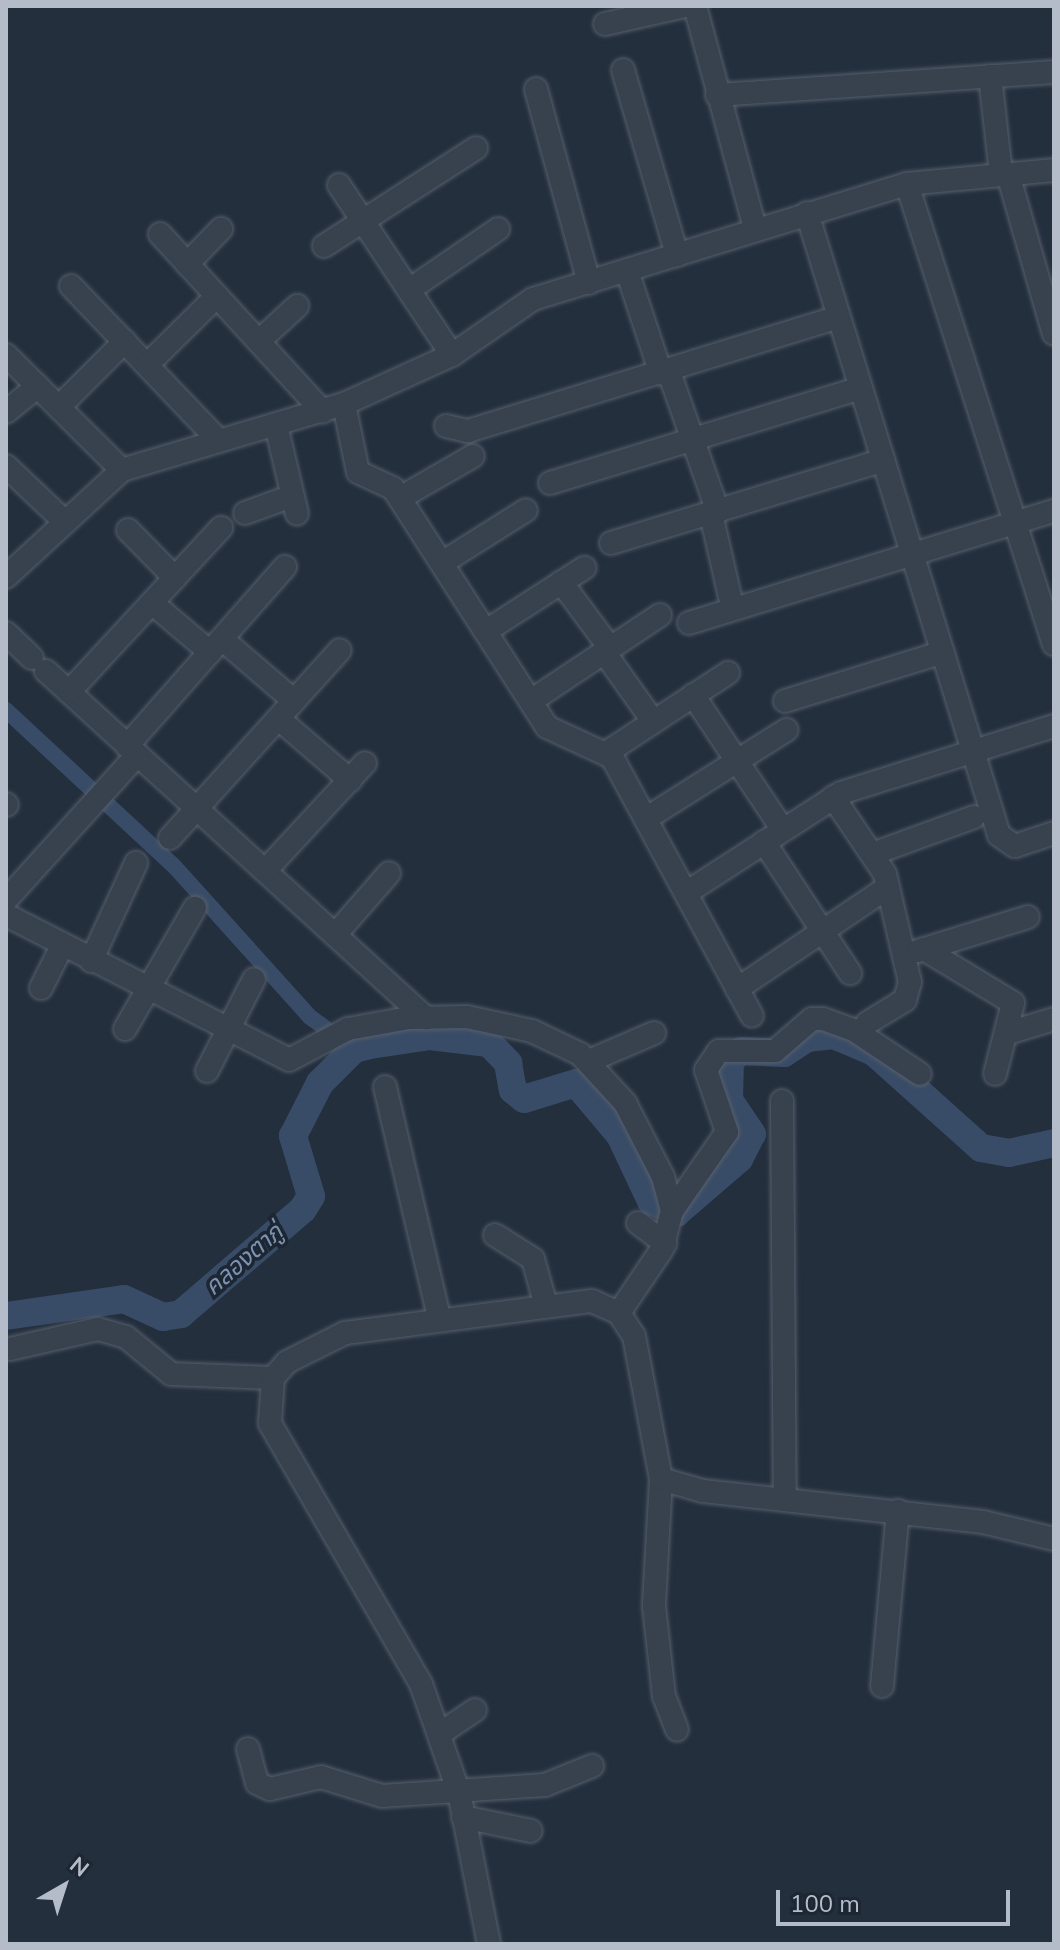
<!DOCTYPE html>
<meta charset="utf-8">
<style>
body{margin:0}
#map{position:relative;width:1060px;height:1950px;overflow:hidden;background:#242f3e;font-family:"Nunito Sans","Noto Sans Thai",sans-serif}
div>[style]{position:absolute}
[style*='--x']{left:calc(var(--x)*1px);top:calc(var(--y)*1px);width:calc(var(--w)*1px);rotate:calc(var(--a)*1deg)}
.canal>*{height:16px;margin:-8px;padding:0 8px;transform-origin:8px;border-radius:8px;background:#394c67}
.river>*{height:28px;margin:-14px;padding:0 14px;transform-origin:14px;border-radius:14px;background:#394c67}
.roads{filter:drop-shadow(0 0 2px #565f6c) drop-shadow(0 0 2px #565f6c)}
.minor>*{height:22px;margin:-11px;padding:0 11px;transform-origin:11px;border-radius:11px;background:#38414e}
span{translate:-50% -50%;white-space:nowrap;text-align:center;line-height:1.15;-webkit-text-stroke:7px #1d2633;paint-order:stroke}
.water-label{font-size:24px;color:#7c92b1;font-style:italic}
.frame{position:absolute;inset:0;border:8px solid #b4bcc9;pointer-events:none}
.north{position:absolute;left:24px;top:1846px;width:80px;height:80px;-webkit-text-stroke:6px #1d2633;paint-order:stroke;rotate:39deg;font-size:22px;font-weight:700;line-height:32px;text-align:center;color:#b4bcc9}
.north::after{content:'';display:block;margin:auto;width:28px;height:36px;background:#b4bcc9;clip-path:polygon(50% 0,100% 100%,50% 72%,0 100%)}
.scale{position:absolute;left:776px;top:1890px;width:234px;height:36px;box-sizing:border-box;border:4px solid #b4bcc9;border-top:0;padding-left:10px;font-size:24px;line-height:28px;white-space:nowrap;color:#b4bcc9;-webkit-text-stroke:6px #1d2633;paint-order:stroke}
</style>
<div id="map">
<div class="canal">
<i style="--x:6;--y:710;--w:229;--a:42.9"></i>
<i style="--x:174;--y:866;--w:203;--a:48"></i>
<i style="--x:310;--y:1017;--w:54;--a:36"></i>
</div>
<div class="river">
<i style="--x:6;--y:1316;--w:119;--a:-8.2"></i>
<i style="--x:124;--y:1299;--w:43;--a:24.8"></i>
<i style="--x:163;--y:1317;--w:18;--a:-9"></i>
<i style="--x:181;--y:1314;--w:161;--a:-40.7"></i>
<i style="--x:303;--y:1209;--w:15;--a:-58"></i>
<i style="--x:311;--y:1196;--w:63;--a:-106.7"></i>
<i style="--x:293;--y:1136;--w:59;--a:-63"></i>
<i style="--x:320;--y:1083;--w:48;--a:-45"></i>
<i style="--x:354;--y:1049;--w:16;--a:-14"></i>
<i style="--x:370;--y:1045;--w:61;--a:-8.5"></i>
<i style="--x:430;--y:1036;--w:59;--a:6.8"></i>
<i style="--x:489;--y:1043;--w:28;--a:46"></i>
<i style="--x:508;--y:1063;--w:27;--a:80"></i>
<i style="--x:513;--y:1090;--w:14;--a:39"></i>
<i style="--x:524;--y:1099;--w:54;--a:-17.1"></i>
<i style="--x:576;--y:1083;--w:68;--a:49.8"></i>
<i style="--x:620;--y:1135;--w:73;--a:64.8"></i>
<i style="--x:651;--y:1201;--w:28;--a:26"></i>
<i style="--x:676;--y:1213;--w:83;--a:-40.6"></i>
<i style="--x:739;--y:1159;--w:28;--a:-63"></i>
<i style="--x:752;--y:1134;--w:41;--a:-124.1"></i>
<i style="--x:729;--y:1100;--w:40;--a:-88.6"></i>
<i style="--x:730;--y:1060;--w:14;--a:-39"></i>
<i style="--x:741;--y:1051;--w:43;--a:2.7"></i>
<i style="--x:784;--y:1053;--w:27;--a:-33"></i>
<i style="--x:807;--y:1038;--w:27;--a:-6"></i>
<i style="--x:834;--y:1035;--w:43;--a:23"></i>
<i style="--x:874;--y:1052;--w:144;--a:41.9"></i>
<i style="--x:981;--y:1148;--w:28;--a:10"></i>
<i style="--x:1009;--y:1153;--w:46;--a:-12.5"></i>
</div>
<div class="roads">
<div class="minor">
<i style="--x:695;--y:6;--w:231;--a:74.9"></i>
<i style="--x:605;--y:24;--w:82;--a:-12.7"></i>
<i style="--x:623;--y:70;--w:193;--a:73.7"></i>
<i style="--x:990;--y:76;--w:99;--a:83.6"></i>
<i style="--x:536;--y:89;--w:201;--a:74.7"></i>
<i style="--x:717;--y:95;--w:338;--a:-3.9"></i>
<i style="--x:1008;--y:174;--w:166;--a:74"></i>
<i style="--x:907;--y:184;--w:483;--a:72.3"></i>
<i style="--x:339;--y:185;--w:204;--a:56.4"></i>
<i style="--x:807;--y:213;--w:651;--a:72.85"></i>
<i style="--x:999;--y:835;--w:19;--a:35"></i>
<i style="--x:1015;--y:846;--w:41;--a:-18.4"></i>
<i style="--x:160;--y:234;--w:241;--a:47.5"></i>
<i style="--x:324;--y:246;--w:181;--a:-32.8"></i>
<i style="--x:187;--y:264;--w:49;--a:-45.8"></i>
<i style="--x:627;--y:271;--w:108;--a:71.7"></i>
<i style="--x:71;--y:286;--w:214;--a:46.3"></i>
<i style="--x:409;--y:290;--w:108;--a:-34.4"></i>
<i style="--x:259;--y:341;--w:52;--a:-42.6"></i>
<i style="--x:6;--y:355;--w:163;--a:44.8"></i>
<i style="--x:147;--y:365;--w:98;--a:-44.6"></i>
<i style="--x:669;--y:372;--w:148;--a:70.7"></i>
<i style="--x:344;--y:404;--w:69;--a:78.4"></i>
<i style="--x:358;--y:472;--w:38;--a:25"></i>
<i style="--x:393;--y:488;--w:284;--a:57.2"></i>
<i style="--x:547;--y:727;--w:72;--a:24.8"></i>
<i style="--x:612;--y:757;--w:294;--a:61.6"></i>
<i style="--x:59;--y:407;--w:93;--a:-45"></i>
<i style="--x:6;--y:412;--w:41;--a:-39.1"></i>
<i style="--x:276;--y:425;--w:91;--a:76.7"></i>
<i style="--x:446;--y:426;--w:23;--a:13"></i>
<i style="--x:468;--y:431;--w:387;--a:-17.1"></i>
<i style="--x:6;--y:466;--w:81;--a:43.5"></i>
<i style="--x:550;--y:483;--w:325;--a:-17"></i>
<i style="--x:400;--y:498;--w:84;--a:-29.9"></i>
<i style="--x:245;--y:513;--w:50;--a:-19.9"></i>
<i style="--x:711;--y:514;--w:94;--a:77.1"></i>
<i style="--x:128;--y:530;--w:67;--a:45.6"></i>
<i style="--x:611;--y:543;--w:285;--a:-16.9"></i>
<i style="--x:442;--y:563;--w:99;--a:-32.2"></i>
<i style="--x:6;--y:577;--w:158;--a:-42.7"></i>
<i style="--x:122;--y:470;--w:232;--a:-16.6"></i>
<i style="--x:344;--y:404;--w:119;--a:-24.4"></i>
<i style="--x:452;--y:355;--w:98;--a:-34.7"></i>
<i style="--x:533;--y:299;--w:391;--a:-17.1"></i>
<i style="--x:907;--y:184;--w:148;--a:-5.4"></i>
<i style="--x:561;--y:582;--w:82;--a:53.4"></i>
<i style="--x:152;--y:603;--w:76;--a:40.2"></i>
<i style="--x:689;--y:623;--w:382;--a:-17.1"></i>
<i style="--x:486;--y:631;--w:117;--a:-32.7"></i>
<i style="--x:6;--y:633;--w:36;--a:44"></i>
<i style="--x:222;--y:639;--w:95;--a:40.7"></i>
<i style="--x:604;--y:652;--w:85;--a:54.6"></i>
<i style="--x:46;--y:671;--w:515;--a:42.4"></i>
<i style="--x:69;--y:692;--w:224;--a:-47.2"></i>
<i style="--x:693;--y:695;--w:162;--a:56.3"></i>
<i style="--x:531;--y:701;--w:155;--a:-33.7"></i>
<i style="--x:785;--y:701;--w:165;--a:-17.2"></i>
<i style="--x:279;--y:719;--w:94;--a:40.7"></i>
<i style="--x:127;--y:746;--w:239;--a:-48.6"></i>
<i style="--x:606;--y:753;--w:146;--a:-33.3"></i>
<i style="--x:833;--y:797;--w:93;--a:56"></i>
<i style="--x:885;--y:874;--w:111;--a:77"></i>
<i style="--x:910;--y:982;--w:19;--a:106"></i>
<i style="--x:905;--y:1000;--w:44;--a:148.8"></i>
<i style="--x:6;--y:804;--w:1;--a:45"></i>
<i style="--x:647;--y:818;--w:165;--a:-32.3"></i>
<i style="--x:170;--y:838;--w:253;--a:-47.9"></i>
<i style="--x:764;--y:842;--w:157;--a:56.7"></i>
<i style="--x:875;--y:853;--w:105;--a:-20"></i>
<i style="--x:265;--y:871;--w:147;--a:-47.2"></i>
<i style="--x:686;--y:893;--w:184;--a:-32.8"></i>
<i style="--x:841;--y:793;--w:223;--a:-17.5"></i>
<i style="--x:6;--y:900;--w:195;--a:-47.9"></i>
<i style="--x:6;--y:915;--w:318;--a:27.1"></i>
<i style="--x:289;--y:1060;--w:67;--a:-27.7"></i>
<i style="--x:348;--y:1029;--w:62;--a:-10.2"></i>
<i style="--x:409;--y:1018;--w:58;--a:-1"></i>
<i style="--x:467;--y:1017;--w:66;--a:12.2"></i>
<i style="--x:532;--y:1031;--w:53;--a:25.6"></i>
<i style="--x:580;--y:1054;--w:67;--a:47.4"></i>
<i style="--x:625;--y:1103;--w:83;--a:62.8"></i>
<i style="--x:663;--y:1177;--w:35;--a:75"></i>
<i style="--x:672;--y:1211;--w:39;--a:105"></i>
<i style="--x:662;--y:1249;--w:77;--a:123.9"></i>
<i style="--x:335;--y:935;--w:82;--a:-48.9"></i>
<i style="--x:924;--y:949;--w:104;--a:31.2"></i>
<i style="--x:1013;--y:1003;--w:73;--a:104.2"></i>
<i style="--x:918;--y:951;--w:115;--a:-17.2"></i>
<i style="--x:91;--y:961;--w:108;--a:-65.3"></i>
<i style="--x:41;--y:988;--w:47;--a:-63.4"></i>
<i style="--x:737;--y:989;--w:182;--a:-34"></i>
<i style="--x:125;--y:1029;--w:140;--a:-60"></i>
<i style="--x:1008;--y:1033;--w:48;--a:-16.9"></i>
<i style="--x:589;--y:1061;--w:71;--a:-23.3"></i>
<i style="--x:207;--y:1071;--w:103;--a:-62.9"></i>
<i style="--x:385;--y:1087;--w:237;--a:76.8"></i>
<i style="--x:782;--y:1101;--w:396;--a:89.6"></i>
<i style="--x:672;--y:1211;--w:96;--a:-55.2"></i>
<i style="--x:727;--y:1132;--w:65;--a:-108.7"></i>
<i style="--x:706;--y:1070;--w:23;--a:-56"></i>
<i style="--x:719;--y:1051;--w:56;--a:0"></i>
<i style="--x:775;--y:1051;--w:49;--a:-40.9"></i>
<i style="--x:812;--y:1019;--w:11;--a:0"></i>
<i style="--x:823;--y:1019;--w:33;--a:20"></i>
<i style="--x:854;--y:1030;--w:79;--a:33.7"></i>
<i style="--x:638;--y:1223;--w:34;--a:37"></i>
<i style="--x:495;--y:1235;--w:45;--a:32.3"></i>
<i style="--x:533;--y:1259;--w:49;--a:74.5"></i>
<i style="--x:10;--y:1349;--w:90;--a:-12.8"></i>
<i style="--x:98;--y:1329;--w:29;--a:16"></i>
<i style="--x:126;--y:1337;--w:58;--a:39.4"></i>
<i style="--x:171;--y:1374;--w:102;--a:2.2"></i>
<i style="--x:661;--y:1479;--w:127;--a:93.2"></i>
<i style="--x:654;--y:1606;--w:91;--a:83.7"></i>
<i style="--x:664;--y:1696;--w:36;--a:69"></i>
<i style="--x:882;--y:1686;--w:176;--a:-84.8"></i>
<i style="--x:441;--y:1733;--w:41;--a:-34.1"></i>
<i style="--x:248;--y:1749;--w:35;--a:75"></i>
<i style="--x:257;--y:1783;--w:14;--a:25"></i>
<i style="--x:270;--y:1789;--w:52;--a:-13.2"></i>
<i style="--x:321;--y:1777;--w:64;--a:17.3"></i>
<i style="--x:382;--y:1796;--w:163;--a:-3.9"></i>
<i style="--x:545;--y:1785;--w:51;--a:-22"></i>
<i style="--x:463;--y:1817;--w:69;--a:11.6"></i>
<i style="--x:489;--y:1944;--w:154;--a:-101.2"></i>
<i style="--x:459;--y:1793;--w:115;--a:-109.2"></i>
<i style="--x:421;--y:1684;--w:302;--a:-120.1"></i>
<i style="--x:270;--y:1423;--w:45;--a:-86.2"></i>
<i style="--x:273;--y:1378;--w:21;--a:-49"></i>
<i style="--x:287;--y:1362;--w:65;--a:-26.6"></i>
<i style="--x:345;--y:1333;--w:249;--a:-7.4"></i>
<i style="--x:592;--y:1301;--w:30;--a:24"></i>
<i style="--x:619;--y:1313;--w:27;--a:57"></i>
<i style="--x:634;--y:1336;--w:146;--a:79.3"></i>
<i style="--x:661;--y:1479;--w:44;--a:15.9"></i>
<i style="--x:703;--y:1491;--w:282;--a:6.3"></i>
<i style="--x:983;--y:1522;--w:73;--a:13.5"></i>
</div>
</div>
<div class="water-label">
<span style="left:244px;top:1260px;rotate:-41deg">คลองตาภู่</span>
</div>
<div class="frame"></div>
<div class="north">N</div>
<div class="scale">100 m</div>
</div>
